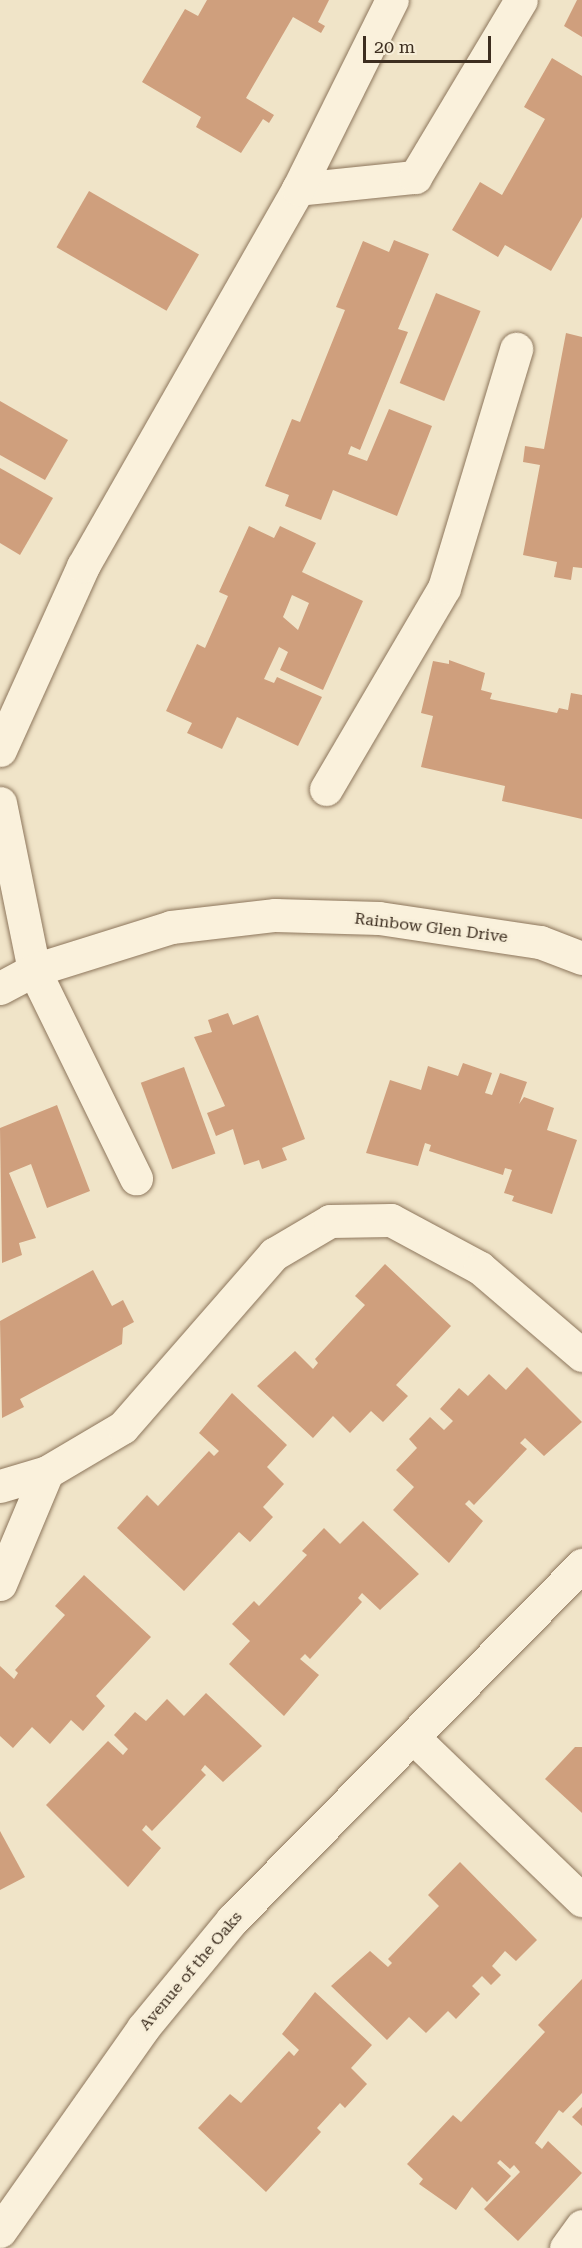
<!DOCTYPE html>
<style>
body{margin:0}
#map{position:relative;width:582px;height:2248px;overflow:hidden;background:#f0e4c8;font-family:"Roboto Serif",serif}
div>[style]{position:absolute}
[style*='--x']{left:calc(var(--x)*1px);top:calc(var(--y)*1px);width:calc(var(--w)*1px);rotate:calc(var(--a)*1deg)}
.building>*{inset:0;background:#cf9f7d;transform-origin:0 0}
.roads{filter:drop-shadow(0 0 2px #8d765c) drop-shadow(0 0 2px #8d765c)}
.minor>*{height:33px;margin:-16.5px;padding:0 16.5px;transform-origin:16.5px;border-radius:16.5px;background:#faf1dc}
span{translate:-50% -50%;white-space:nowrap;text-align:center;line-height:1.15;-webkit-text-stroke:5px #f7eed8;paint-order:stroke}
.street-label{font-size:16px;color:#3d2e20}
.scale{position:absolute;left:363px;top:36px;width:128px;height:27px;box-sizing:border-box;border:3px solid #3d2e20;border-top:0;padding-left:8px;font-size:18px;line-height:21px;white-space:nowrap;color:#3d2e20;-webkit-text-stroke:4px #f7eed8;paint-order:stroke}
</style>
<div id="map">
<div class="building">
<i style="clip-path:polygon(207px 0,329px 0,318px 22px,325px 26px,321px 33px,293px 17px,246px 98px,274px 115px,269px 123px,263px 119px,241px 153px,196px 127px,201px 117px,142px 82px,185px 9px,198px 16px)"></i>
<i style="clip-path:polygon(577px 0,582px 0,582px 37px,564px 26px)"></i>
<i style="clip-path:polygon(552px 58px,582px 76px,582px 217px,551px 271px,505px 245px,498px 257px,452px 230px,480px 182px,502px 195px,545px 119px,524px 107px)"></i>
<i style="left:89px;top:191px;width:127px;height:65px;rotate:30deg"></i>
<i style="clip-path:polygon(394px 240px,429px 254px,398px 329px,408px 332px,360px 450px,351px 446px,348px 454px,367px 461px,389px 409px,432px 426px,397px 516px,333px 490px,321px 520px,285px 506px,289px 495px,265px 486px,292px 419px,300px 422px,345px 310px,336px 307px,363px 241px,389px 252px)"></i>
<i style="left:436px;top:293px;width:48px;height:97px;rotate:22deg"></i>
<i style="clip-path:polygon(566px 333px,582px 337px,582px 568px,573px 567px,571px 580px,554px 577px,557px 562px,523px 555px,540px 465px,523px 462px,525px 446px,544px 449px)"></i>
<i style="clip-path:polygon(0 401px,68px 440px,45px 480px,0 455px)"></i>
<i style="clip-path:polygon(0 468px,53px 498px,20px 555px,0 543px)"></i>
<i style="clip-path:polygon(evenodd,249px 526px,274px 538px,280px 526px,316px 543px,302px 572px,363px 601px,323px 690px,280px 670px,288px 652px,279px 647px,264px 679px,274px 683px,277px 677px,322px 697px,298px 746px,237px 717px,222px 749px,187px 733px,192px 723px,166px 711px,197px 644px,205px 648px,228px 596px,219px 592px,249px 526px,292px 595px,309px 603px,298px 630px,283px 617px,292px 595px)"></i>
<i style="clip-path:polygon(449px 660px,485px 673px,481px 690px,492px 693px,490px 699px,557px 713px,559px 708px,568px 710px,571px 693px,582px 695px,582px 819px,502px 801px,505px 786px,421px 767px,433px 716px,421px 713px,433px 661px,449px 664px)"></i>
<i style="clip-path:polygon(228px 1013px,233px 1025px,258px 1015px,305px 1139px,282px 1148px,287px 1160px,262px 1169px,259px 1160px,244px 1165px,233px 1129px,216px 1136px,207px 1113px,225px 1106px,194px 1037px,212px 1032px,208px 1020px)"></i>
<i style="clip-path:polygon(463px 1063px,492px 1073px,485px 1093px,492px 1095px,500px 1073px,527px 1082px,519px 1104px,524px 1097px,554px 1108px,547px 1130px,577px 1140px,552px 1214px,512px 1201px,514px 1196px,504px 1193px,512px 1170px,505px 1168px,503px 1175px,429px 1151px,431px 1145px,425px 1143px,418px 1166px,366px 1153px,390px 1080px,421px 1090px,428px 1066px,458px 1076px)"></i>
<i style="left:184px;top:1067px;width:92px;height:46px;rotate:70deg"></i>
<i style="clip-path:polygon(57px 1105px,90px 1191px,47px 1208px,31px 1164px,9px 1173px,36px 1238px,19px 1243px,22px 1255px,2px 1263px,0 1128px)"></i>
<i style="clip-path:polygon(385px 1264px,451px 1326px,396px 1385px,408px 1396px,383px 1422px,371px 1411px,350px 1433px,333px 1416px,313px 1438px,257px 1386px,295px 1351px,313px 1369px,318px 1363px,315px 1359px,365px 1305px,355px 1296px)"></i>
<i style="clip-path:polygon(93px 1270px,112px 1306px,123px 1300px,134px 1322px,123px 1328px,122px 1344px,20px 1399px,24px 1407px,2px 1418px,0 1321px)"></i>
<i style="clip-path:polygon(527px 1367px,582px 1422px,544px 1456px,525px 1438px,520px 1443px,527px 1449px,474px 1505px,469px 1500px,465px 1504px,483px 1521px,449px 1563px,393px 1510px,414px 1487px,396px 1470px,417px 1448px,409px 1439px,430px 1417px,444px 1430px,453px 1421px,440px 1409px,459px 1388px,468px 1396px,489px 1374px,506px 1390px)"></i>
<i style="clip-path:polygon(232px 1393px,287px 1445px,267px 1467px,284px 1484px,263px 1507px,273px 1517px,250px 1542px,239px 1532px,184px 1591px,117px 1528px,147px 1495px,158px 1506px,209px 1451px,214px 1456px,219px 1451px,199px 1433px)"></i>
<i style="clip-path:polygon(363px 1521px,419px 1574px,380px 1610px,362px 1593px,358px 1598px,362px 1602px,310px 1659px,305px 1654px,300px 1659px,319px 1675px,284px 1716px,229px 1664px,250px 1641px,232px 1624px,254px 1601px,259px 1606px,307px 1555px,302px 1551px,324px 1528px,340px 1544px)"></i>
<i style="clip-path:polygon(84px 1575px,151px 1637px,96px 1696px,105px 1706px,83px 1731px,71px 1720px,50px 1744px,32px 1727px,13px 1748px,0 1736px,0 1666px,14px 1679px,18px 1673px,15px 1670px,65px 1615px,55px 1606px)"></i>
<i style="clip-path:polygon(206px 1693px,262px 1746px,223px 1782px,205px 1765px,201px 1770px,206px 1775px,152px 1831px,146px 1825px,142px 1830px,161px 1848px,128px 1887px,46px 1805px,108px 1741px,123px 1755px,128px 1749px,114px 1735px,135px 1712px,146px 1721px,167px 1699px,184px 1716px)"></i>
<i style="clip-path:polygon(575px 1747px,582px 1747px,582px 1813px,545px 1779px)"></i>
<i style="clip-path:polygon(0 1831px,25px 1877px,0 1890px)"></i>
<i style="clip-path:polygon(460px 1862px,537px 1940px,516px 1961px,505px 1951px,492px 1966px,501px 1975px,491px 1985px,482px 1976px,472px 1986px,480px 1994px,456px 2019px,448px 2011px,426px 2033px,409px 2017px,387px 2040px,331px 1986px,370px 1951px,388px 1967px,392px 1963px,388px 1959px,439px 1906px,428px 1895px)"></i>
<i style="clip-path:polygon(582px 1979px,582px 2093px,563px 2113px,559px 2110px,535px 2143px,542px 2149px,548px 2141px,582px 2173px,518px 2241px,484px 2209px,520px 2172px,514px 2165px,510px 2169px,500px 2160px,497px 2163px,511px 2176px,487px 2202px,472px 2187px,456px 2210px,419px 2184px,423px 2179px,407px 2164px,453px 2115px,461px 2122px,545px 2032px,538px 2025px)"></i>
<i style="clip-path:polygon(315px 1992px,372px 2045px,351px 2068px,367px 2084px,345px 2108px,340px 2103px,317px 2128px,321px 2132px,266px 2192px,198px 2128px,230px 2094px,241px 2103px,289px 2051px,294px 2056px,299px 2050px,282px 2034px)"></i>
<i style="clip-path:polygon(582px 2107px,582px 2126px,572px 2117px)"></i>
</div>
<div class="roads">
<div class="minor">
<i style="--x:298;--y:189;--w:118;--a:-5.9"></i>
<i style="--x:415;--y:177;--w:206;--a:-59.1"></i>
<i style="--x:0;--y:750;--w:202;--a:-65.7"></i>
<i style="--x:83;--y:566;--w:434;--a:-60.3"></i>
<i style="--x:298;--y:189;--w:211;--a:-63.6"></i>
<i style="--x:326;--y:789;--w:233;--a:-59.6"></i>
<i style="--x:444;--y:588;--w:250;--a:-73.2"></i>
<i style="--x:0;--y:803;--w:170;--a:78.5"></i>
<i style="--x:34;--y:970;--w:232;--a:63.9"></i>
<i style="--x:0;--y:988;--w:38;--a:-28"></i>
<i style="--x:34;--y:970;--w:144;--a:-17.4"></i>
<i style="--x:171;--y:927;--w:105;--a:-6.6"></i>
<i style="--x:275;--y:915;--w:104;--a:1.7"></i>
<i style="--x:379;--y:918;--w:163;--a:8.5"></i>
<i style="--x:540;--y:942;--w:45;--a:20.9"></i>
<i style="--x:0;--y:1486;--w:49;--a:-16.6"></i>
<i style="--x:47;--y:1472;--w:88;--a:-30.6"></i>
<i style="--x:123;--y:1427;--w:230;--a:-48.9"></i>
<i style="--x:274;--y:1254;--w:65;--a:-30.5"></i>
<i style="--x:330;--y:1221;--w:61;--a:-0.9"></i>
<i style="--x:391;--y:1220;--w:101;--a:28.3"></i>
<i style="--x:480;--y:1268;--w:134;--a:40.5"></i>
<i style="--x:0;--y:1584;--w:121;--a:-67.2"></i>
<i style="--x:415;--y:1739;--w:232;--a:44"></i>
<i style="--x:0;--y:2231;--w:248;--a:-54.8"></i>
<i style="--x:143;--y:2028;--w:140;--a:-50.5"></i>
<i style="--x:232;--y:1920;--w:499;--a:-45.4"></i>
<i style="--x:566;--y:2248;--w:27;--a:-54"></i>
</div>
</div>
<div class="street-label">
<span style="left:431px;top:928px;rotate:7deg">Rainbow Glen Drive</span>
<span style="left:191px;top:1971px;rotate:-50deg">Avenue of the Oaks</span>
</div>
<div class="scale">20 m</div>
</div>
